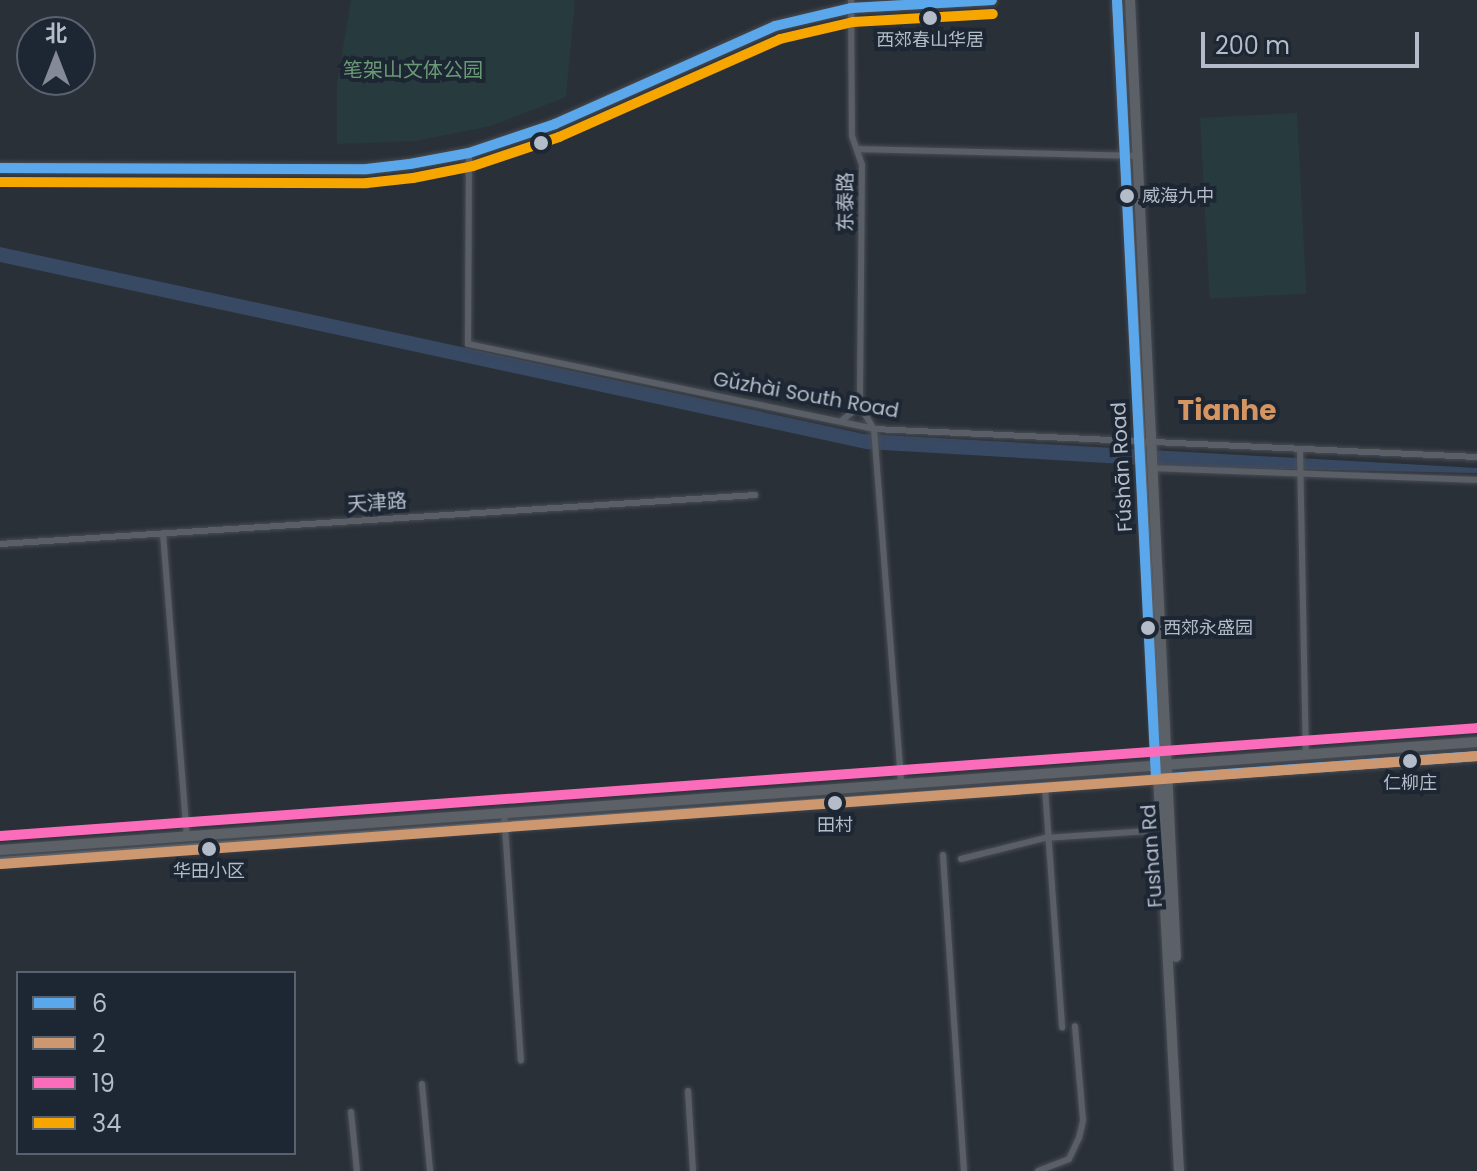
<!DOCTYPE html>
<meta charset="utf-8">
<style>
body{margin:0}
#map{position:relative;width:1477px;height:1171px;overflow:hidden;background:#2a3038;font-family:Poppins,"Noto Sans SC",sans-serif}
div>[style]{position:absolute}
[style*='--x']{left:calc(var(--x)*1px);top:calc(var(--y)*1px);width:calc(var(--w)*1px);rotate:calc(var(--a)*1deg)}
.green>*{inset:0;background:#273a3e;transform-origin:0 0}
.water>*{inset:0;background:#384963}
.roads{filter:drop-shadow(0 0 2px #484c53) drop-shadow(0 0 2px #484c53)}
.street>*{height:6px;margin:-3px;padding:0 3px;transform-origin:3px;border-radius:3px;background:#5a5e66}
.primary>*{height:10px;margin:-5px;padding:0 5px;transform-origin:5px;border-radius:5px;background:#5c6168}
.bus-1>*{height:10px;margin:-5px;padding:0 5px;transform-origin:5px;border-radius:5px;background:#5aa8eb}
.bus-2>*{height:10px;margin:-5px;padding:0 5px;transform-origin:5px;border-radius:5px;background:#cd976f}
.bus-3>*{height:10px;margin:-5px;padding:0 5px;transform-origin:5px;border-radius:5px;background:#fb6dba}
.bus-4>*{height:10px;margin:-5px;padding:0 5px;transform-origin:5px;border-radius:5px;background:#f7a600}
.dots>*{width:22px;height:22px;translate:-50% -50%;box-sizing:border-box;border:4px solid #1d2633;border-radius:50%}
span{translate:-50% -50%;white-space:nowrap;text-align:center;line-height:1.15;-webkit-text-stroke:8px #1d2633;paint-order:stroke}
.bus-label{font-size:18px;color:#b4bcc9}
.left{translate:0 -50%;text-align:left}
.park-label{font-size:20px;color:#6b9a76}
.street-label{font-size:20px;color:#b4bcc9}
.district-label{font-size:28px;color:#d59563;font-weight:700}
.legend{position:absolute;left:16px;top:971px;width:280px;height:184px;box-sizing:border-box;background:#1d2633;border:2px solid #59626f;margin:0;padding:10px 14px;list-style:none;font-size:24px;color:#b4bcc9}
.legend li{display:flex;align-items:center;gap:16px;height:40px}
.legend b{width:40px;border:2px solid #59626f}
.north{position:absolute;left:16px;top:16px;width:80px;height:80px;box-sizing:border-box;background:#1d2633;border:2px solid #59626f;border-radius:50%;rotate:0deg;font-size:22px;font-weight:700;line-height:32px;text-align:center;color:#b4bcc9}
.north::after{content:'';display:block;margin:auto;width:28px;height:36px;background:#848b96;clip-path:polygon(50% 0,100% 100%,50% 72%,0 100%)}
.scale{position:absolute;left:1201px;top:32px;width:218px;height:36px;box-sizing:border-box;border:4px solid #b4bcc9;border-top:0;padding-left:10px;font-size:24px;line-height:28px;white-space:nowrap;color:#b4bcc9;-webkit-text-stroke:6px #1d2633;paint-order:stroke}
</style>
<div id="map">
<div class="green">
<i style="clip-path:polygon(351px 0,575px 0,566px 97px,491px 126px,416px 141px,337px 144px,337px 84px)"></i>
<i style="left:1297px;top:113px;width:181px;height:97px;rotate:87deg"></i>
</div>
<div class="water">
<i style="clip-path:polygon(0 247px,864px 434px,1477px 468px,1477px 473px,1176px 467px,866px 449px,0 262px)"></i>
</div>
<div class="roads">
<div class="street">
<i style="--x:851;--y:0;--w:136;--a:89.6"></i>
<i style="--x:852;--y:136;--w:31;--a:71"></i>
<i style="--x:862;--y:165;--w:241;--a:90.5"></i>
<i style="--x:858;--y:149;--w:281;--a:1.4"></i>
<i style="--x:469;--y:153;--w:191;--a:90.3"></i>
<i style="--x:468;--y:344;--w:415;--a:11.8"></i>
<i style="--x:874;--y:429;--w:604;--a:2.66"></i>
<i style="--x:860;--y:406;--w:27;--a:59"></i>
<i style="--x:874;--y:429;--w:354;--a:85.6"></i>
<i style="--x:841;--y:421;--w:24;--a:-38"></i>
<i style="--x:1300;--y:449;--w:305;--a:88.9"></i>
<i style="--x:1153;--y:468;--w:324;--a:2.1"></i>
<i style="--x:163;--y:533;--w:305;--a:85.5"></i>
<i style="--x:0;--y:544;--w:757;--a:-3.71"></i>
<i style="--x:1045;--y:788;--w:240;--a:85.9"></i>
<i style="--x:504;--y:812;--w:249;--a:86.1"></i>
<i style="--x:943;--y:855;--w:317;--a:86.2"></i>
<i style="--x:961;--y:859;--w:87;--a:-14"></i>
<i style="--x:1045;--y:838;--w:118;--a:-3.9"></i>
<i style="--x:422;--y:1084;--w:87;--a:84.7"></i>
<i style="--x:688;--y:1091;--w:80;--a:86.4"></i>
<i style="--x:351;--y:1112;--w:59;--a:84.2"></i>
<i style="--x:1038;--y:1171;--w:33;--a:-21"></i>
<i style="--x:1069;--y:1159;--w:23;--a:-65"></i>
<i style="--x:1079;--y:1138;--w:18;--a:-77"></i>
<i style="--x:1083;--y:1120;--w:94;--a:-94.9"></i>
</div>
<div class="primary">
<i style="--x:1117;--y:0;--w:1173;--a:86.97"></i>
<i style="--x:1130;--y:0;--w:958;--a:87.25"></i>
<i style="--x:0;--y:168;--w:367;--a:0.2"></i>
<i style="--x:367;--y:169;--w:43;--a:-6.6"></i>
<i style="--x:410;--y:164;--w:60;--a:-10.6"></i>
<i style="--x:469;--y:153;--w:91;--a:-18.6"></i>
<i style="--x:555;--y:124;--w:241;--a:-24"></i>
<i style="--x:775;--y:26;--w:78;--a:-13.3"></i>
<i style="--x:851;--y:8;--w:141;--a:-3.2"></i>
<i style="--x:0;--y:850;--w:1481;--a:-4.18"></i>
<i style="--x:0;--y:862;--w:1481;--a:-4.1"></i>
</div>
</div>
<div class="bus-1">
<i style="--x:1117;--y:0;--w:780;--a:87.13"></i>
<i style="--x:1156;--y:779;--w:322;--a:-4.1"></i>
<i style="--x:0;--y:168;--w:367;--a:0.2"></i>
<i style="--x:367;--y:169;--w:43;--a:-6.6"></i>
<i style="--x:410;--y:164;--w:60;--a:-10.6"></i>
<i style="--x:469;--y:153;--w:91;--a:-18.6"></i>
<i style="--x:555;--y:124;--w:241;--a:-24"></i>
<i style="--x:775;--y:26;--w:78;--a:-13.3"></i>
<i style="--x:851;--y:8;--w:141;--a:-3.2"></i>
</div>
<div class="bus-2">
<i style="--x:1;--y:864;--w:1480;--a:-4.18"></i>
</div>
<div class="bus-3">
<i style="--x:0;--y:836;--w:1480;--a:-4.18"></i>
</div>
<div class="bus-4">
<i style="--x:0;--y:182;--w:367;--a:0.2"></i>
<i style="--x:367;--y:183;--w:46;--a:-6.2"></i>
<i style="--x:413;--y:178;--w:61;--a:-11.3"></i>
<i style="--x:473;--y:166;--w:91;--a:-18.6"></i>
<i style="--x:559;--y:137;--w:242;--a:-23.9"></i>
<i style="--x:780;--y:39;--w:75;--a:-13.1"></i>
<i style="--x:853;--y:22;--w:140;--a:-3.3"></i>
</div>
<div class="dots">
<i style="left:930px;top:18px;background:#b4bcc9"></i>
<i style="left:541px;top:143px;background:#b4bcc9"></i>
<i style="left:1127px;top:196px;background:#b4bcc9"></i>
<i style="left:1148px;top:628px;background:#b4bcc9"></i>
<i style="left:1410px;top:761px;background:#b4bcc9"></i>
<i style="left:835px;top:803px;background:#b4bcc9"></i>
<i style="left:209px;top:849px;background:#b4bcc9"></i>
</div>
<div class="bus-label">
<span style="left:930px;top:40px">西郊春山华居</span>
<span class="left" style="left:1142px;top:196px">威海九中</span>
<span class="left" style="left:1163px;top:628px">西郊永盛园</span>
<span style="left:1410px;top:783px">仁柳庄</span>
<span style="left:835px;top:825px">田村</span>
<span style="left:209px;top:871px">华田小区</span>
</div>
<div class="park-label">
<span style="left:413px;top:70px">笔架山文体公园</span>
</div>
<div class="street-label">
<span style="left:846px;top:202px;rotate:-90deg">东泰路</span>
<span style="left:806px;top:395px;rotate:10deg">Gǔzhài South Road</span>
<span style="left:1122px;top:467px;rotate:-93deg">Fúshān Road</span>
<span style="left:377px;top:503px;rotate:-4deg">天津路</span>
<span style="left:1152px;top:856px;rotate:-94deg">Fushan Rd</span>
</div>
<div class="district-label">
<span style="left:1227px;top:411px">Tianhe</span>
</div>
<ul class="legend">
<li><b style="height:10px;background:#5aa8eb"></b>6</li>
<li><b style="height:10px;background:#cd976f"></b>2</li>
<li><b style="height:10px;background:#fb6dba"></b>19</li>
<li><b style="height:10px;background:#f7a600"></b>34</li>
</ul>
<div class="north">北</div>
<div class="scale">200 m</div>
</div>
